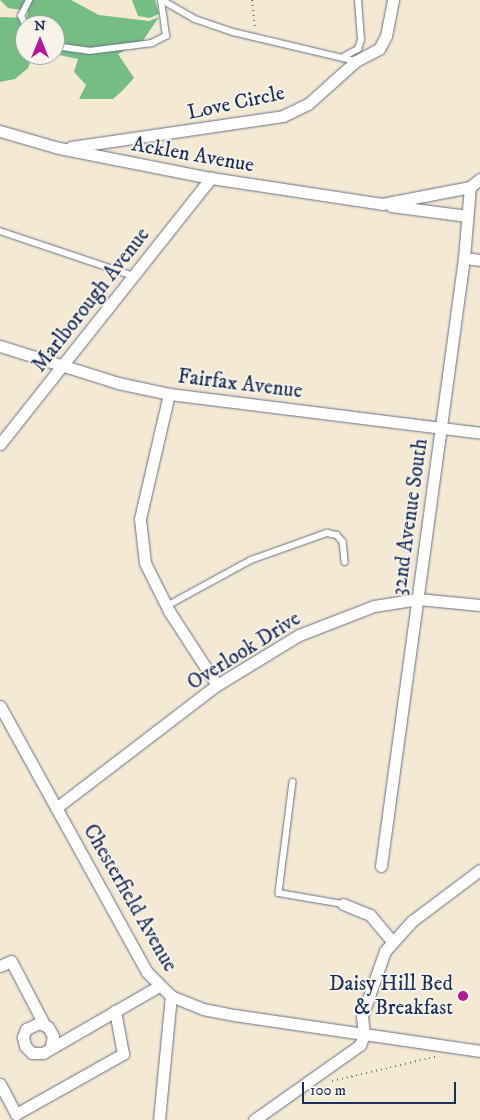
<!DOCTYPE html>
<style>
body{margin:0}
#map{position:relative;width:480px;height:1120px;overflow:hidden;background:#f4e9d3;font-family:"IM FELL DW Pica",serif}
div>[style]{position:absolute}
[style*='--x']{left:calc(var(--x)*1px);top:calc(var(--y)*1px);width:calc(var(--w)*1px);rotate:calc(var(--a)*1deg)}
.forest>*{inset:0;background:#74bd83}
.path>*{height:2px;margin-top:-1px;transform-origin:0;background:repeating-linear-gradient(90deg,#677087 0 1px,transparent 0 5px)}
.roads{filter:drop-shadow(0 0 1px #677087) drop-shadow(0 0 1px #677087)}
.lane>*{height:5.5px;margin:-2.75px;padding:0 2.75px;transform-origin:2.75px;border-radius:2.75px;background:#fff}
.street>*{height:11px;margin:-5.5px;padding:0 5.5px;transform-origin:5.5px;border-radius:5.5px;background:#fff}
.dots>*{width:14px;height:14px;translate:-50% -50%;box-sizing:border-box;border:2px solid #f7f3e8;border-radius:50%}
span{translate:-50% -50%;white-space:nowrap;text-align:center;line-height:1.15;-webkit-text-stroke:4px #f7f3e8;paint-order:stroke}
.street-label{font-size:21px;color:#1b2f5e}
.poi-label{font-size:21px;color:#1b2f5e}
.right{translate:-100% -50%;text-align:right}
.north{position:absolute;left:15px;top:15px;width:50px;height:50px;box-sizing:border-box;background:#f7f3e8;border:1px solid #9fa5b1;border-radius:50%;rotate:0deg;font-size:14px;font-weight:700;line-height:20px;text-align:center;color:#1b2f5e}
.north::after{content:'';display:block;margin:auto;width:18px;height:22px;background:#b5179e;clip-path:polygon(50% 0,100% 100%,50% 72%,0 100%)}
.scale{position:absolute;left:302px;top:1082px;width:154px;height:22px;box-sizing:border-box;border:2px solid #1b2f5e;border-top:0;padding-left:6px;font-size:15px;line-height:18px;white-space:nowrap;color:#1b2f5e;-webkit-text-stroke:4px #f7f3e8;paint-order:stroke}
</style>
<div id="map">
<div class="forest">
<i style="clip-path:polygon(0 0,71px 0,99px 15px,149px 21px,159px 17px,142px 42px,118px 54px,134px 78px,123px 90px,113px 99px,79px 99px,86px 85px,74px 72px,78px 59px,55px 54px,55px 25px,25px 25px,25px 55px,33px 55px,28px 68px,15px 79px,0 82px,0 17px,27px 18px,28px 11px,8px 8px)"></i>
<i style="clip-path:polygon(132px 0,155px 0,159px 14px,150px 18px,138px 16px)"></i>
</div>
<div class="path">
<i style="--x:252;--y:0;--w:30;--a:84"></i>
<i style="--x:332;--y:1081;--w:110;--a:-13.2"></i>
</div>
<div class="roads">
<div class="lane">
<i style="--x:162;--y:0;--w:38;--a:30"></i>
<i style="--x:195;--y:19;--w:40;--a:18.9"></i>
<i style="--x:233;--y:32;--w:126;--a:13.3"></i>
<i style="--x:25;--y:25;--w:10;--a:-114"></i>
<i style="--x:21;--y:16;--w:18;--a:-63"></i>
<i style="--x:55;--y:46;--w:34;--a:8"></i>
<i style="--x:89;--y:51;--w:64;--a:-7.2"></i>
<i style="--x:152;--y:43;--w:16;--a:-27"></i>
<i style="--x:166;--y:36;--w:36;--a:-98"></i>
<i style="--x:345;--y:56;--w:15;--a:-28"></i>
<i style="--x:358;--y:49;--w:9;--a:-72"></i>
<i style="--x:361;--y:40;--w:40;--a:-94.3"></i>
<i style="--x:0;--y:231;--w:141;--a:18.6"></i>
<i style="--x:167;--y:606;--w:96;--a:-28.7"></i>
<i style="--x:251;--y:560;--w:81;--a:-19.6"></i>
<i style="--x:327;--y:533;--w:10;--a:11"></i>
<i style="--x:337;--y:535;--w:9;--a:49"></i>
<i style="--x:343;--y:542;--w:20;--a:84"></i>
<i style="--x:293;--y:782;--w:112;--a:97.2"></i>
<i style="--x:279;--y:893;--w:65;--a:9.8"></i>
</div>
<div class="street">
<i style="--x:0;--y:131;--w:61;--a:16.1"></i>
<i style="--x:59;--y:148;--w:155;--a:11.2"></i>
<i style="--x:211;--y:178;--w:173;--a:8.6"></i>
<i style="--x:382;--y:204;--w:90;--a:-10.9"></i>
<i style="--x:71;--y:147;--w:214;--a:-8.3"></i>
<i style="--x:283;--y:116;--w:28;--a:-26"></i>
<i style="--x:308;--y:104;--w:64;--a:-41.9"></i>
<i style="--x:356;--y:61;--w:26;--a:-28"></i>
<i style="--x:379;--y:49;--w:15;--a:-62"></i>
<i style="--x:386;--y:36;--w:37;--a:-79"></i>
<i style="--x:391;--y:206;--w:77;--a:7.5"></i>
<i style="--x:464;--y:258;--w:16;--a:7"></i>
<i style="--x:0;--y:346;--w:124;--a:17.4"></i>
<i style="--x:118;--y:383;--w:52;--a:12.2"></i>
<i style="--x:169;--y:394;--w:313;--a:7.1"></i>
<i style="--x:169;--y:394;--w:128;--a:103.1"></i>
<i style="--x:140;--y:519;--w:44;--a:83.5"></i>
<i style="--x:145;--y:563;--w:54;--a:63.4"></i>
<i style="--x:169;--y:611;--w:88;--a:57"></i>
<i style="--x:0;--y:444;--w:340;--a:-51.6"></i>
<i style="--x:0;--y:706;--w:304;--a:61.1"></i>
<i style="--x:147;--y:972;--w:34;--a:45"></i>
<i style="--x:171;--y:996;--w:35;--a:22"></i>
<i style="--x:203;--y:1009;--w:32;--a:11"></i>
<i style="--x:234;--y:1015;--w:249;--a:8.3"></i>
<i style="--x:56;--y:808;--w:203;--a:-37.4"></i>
<i style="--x:217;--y:685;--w:96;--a:-31.4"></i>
<i style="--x:299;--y:635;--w:80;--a:-21.1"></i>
<i style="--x:374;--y:606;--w:45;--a:-9"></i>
<i style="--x:418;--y:599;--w:62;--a:5.5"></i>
<i style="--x:381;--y:866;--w:614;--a:-82.23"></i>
<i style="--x:464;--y:258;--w:71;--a:-85.2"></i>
<i style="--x:470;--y:187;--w:13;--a:-39"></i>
<i style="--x:343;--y:904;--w:29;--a:22"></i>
<i style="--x:370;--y:915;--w:35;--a:50"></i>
<i style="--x:0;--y:966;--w:12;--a:-24"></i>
<i style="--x:11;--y:961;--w:71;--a:62.4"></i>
<i style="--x:51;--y:1046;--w:10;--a:-79"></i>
<i style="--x:53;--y:1036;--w:10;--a:-119"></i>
<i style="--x:48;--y:1027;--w:10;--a:-156"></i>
<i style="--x:39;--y:1023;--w:14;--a:155"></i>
<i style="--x:26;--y:1029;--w:9;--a:111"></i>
<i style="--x:23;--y:1037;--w:9;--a:77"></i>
<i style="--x:25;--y:1046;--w:10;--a:45"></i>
<i style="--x:32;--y:1053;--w:11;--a:0"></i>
<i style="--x:43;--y:1053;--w:134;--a:-30"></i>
<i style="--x:0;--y:1084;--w:34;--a:62"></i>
<i style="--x:16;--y:1114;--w:123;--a:-29.3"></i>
<i style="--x:123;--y:1054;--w:44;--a:-100.5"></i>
<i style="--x:159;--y:1120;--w:125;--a:-84.5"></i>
<i style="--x:254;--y:1120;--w:130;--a:-35.3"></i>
<i style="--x:360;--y:1045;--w:11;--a:-68"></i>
<i style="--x:364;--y:1035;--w:19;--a:-96"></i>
<i style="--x:362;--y:1016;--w:69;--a:-70.5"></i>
<i style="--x:385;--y:951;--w:40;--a:-48"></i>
<i style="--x:412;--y:921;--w:85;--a:-36.9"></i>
</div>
</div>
<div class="dots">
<i style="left:463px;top:996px;background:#b5179e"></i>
</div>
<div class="street-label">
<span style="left:236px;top:103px;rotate:-12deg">Love Circle</span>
<span style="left:193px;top:155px;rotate:10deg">Acklen Avenue</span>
<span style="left:91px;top:300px;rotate:-52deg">Marlborough Avenue</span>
<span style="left:240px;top:384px;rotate:7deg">Fairfax Avenue</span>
<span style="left:410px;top:517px;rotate:-82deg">32nd Avenue South</span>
<span style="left:244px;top:651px;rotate:-32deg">Overlook Drive</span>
<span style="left:130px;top:898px;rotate:60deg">Chesterfield Avenue</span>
</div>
<div class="poi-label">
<span class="right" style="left:453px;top:996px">Daisy Hill Bed<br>&amp; Breakfast</span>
</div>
<div class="north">N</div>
<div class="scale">100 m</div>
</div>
